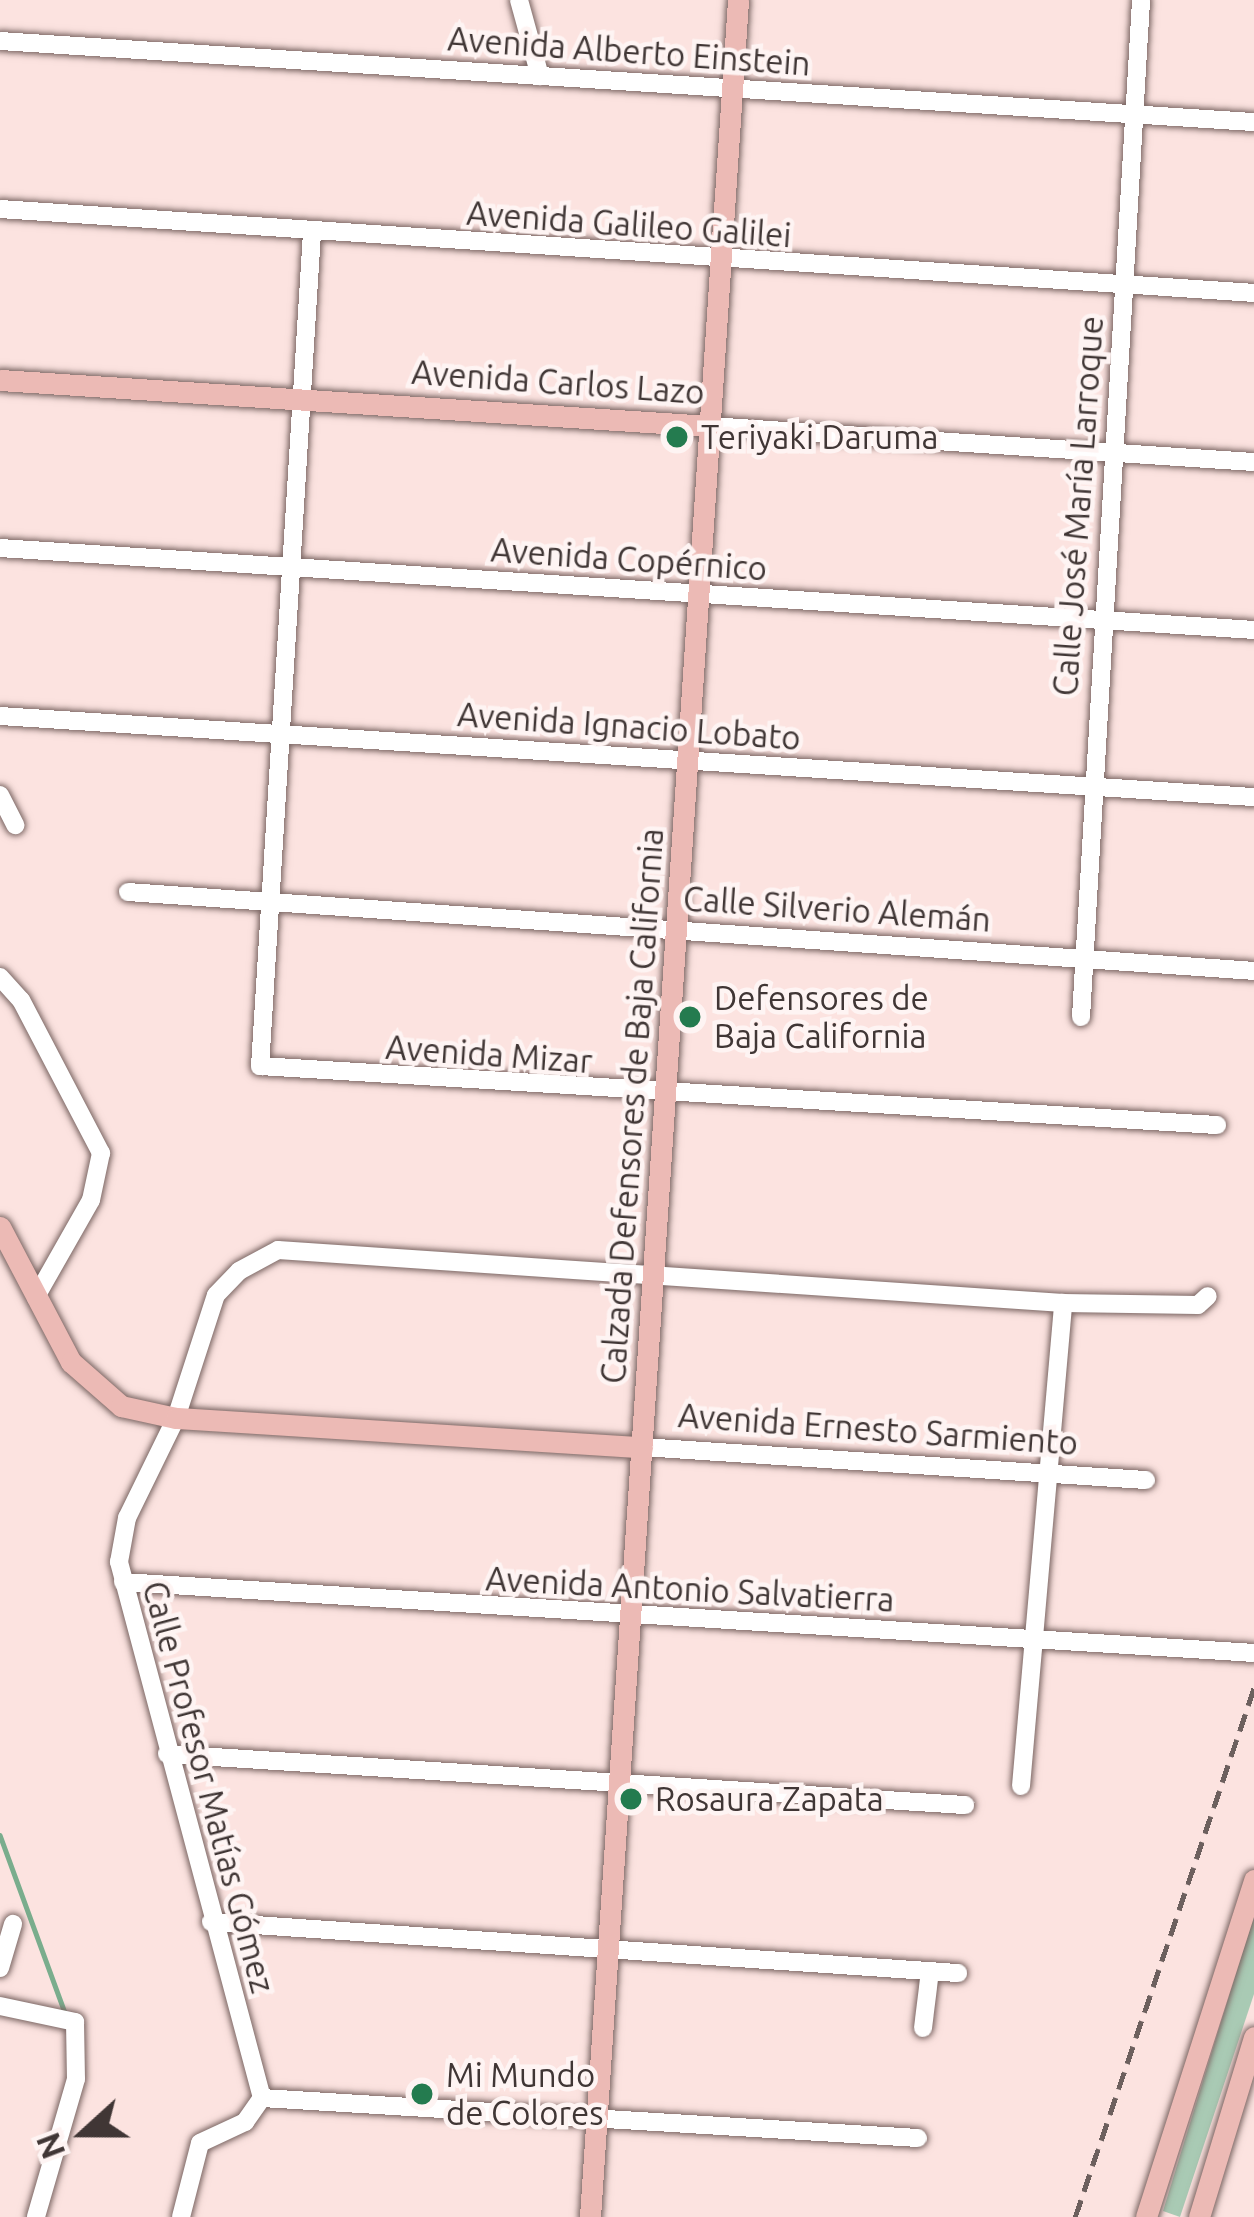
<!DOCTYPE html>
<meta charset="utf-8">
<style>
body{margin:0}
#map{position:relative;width:1254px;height:2217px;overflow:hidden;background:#fce3e0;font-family:Ubuntu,sans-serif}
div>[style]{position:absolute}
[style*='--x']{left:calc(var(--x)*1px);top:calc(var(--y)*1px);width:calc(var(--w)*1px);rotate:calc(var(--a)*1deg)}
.green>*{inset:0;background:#a9cab4}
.stream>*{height:4.5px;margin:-2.25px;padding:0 2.25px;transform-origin:2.25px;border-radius:2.25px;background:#7aad8d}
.roads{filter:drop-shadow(0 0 3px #7b6663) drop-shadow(0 0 3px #7b6663)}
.minor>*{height:18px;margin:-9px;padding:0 9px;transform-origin:9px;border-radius:9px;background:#fff}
.major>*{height:21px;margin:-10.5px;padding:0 10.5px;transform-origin:10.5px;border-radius:10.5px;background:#ecbab5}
.rail>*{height:4.5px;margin-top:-2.25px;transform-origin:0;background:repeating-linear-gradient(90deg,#6d605e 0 18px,transparent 0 27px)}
.dots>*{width:33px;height:33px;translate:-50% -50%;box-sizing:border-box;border:6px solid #fef4f3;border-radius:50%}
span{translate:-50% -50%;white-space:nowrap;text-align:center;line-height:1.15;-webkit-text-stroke:9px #fef4f3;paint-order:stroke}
.street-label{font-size:33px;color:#403635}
.poi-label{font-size:33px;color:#403635}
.left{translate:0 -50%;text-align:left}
.north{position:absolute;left:24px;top:2073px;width:120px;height:120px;-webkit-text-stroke:9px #fef4f3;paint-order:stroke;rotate:249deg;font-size:33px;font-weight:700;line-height:48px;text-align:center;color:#403635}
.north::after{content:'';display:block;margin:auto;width:42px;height:54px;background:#403635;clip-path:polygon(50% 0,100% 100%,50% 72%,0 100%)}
</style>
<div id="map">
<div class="green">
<i style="clip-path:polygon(1254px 1915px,1254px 1994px,1180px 2217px,1163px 2211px)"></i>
</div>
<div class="stream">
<i style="--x:0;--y:1835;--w:189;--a:69.9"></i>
</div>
<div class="roads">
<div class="minor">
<i style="--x:519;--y:0;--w:79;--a:74.6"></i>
<i style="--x:0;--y:41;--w:1257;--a:3.7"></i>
<i style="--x:0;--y:209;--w:1257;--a:3.83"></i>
<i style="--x:312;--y:233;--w:835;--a:93.57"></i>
<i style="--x:260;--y:1066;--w:959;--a:3.53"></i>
<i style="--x:710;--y:426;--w:545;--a:3.79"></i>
<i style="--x:0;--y:548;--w:1257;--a:3.74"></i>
<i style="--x:0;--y:716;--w:1257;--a:3.7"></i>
<i style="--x:0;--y:795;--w:34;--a:63"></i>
<i style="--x:128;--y:892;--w:1129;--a:4.01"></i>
<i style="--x:0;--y:977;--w:31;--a:48"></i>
<i style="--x:21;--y:1000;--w:173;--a:62.4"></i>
<i style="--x:101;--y:1153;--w:48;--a:102"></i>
<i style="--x:91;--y:1200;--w:112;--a:119.6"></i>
<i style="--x:1081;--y:1017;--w:1019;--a:-86.62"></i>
<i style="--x:642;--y:1447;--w:505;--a:3.75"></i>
<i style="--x:123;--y:1582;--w:1133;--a:3.59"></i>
<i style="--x:167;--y:1754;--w:800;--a:3.66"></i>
<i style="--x:1021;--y:1786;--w:485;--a:-85"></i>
<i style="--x:211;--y:1922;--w:749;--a:3.91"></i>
<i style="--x:0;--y:1968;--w:46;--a:-73.5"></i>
<i style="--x:0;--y:2006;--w:77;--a:12"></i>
<i style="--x:75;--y:2022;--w:57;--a:89"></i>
<i style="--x:76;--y:2079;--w:144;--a:106.2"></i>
<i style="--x:923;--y:2028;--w:57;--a:-83"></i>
<i style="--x:262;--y:2098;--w:555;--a:-104.94"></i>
<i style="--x:119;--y:1562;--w:45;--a:-79.7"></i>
<i style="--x:127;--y:1518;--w:111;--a:-63.9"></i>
<i style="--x:176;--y:1418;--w:129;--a:-72"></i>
<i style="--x:216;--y:1295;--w:33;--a:-46"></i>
<i style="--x:239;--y:1271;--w:44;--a:-28.3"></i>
<i style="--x:278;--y:1250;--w:787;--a:3.86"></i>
<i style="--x:1063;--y:1303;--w:135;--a:0.8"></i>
<i style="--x:1198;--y:1305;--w:13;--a:-42"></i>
<i style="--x:262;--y:2098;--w:657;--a:3.49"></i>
<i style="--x:181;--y:2217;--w:76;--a:-75.6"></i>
<i style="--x:200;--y:2143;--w:50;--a:-25"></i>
<i style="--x:245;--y:2122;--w:29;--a:-55"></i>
</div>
<div class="major">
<i style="--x:0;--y:380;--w:711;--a:3.71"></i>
<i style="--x:0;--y:1227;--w:153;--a:62.3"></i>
<i style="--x:71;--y:1362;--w:67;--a:41.3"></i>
<i style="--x:121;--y:1406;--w:56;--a:12.3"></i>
<i style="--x:176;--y:1418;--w:467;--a:3.6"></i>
<i style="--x:590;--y:2217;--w:2222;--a:-86.18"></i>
<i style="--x:1146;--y:2217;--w:354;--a:-72.2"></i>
<i style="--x:1199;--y:2217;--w:188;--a:-73"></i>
</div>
</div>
<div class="rail">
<i style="--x:1075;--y:2217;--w:558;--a:-71.31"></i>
</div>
<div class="dots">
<i style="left:677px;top:437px;background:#247b4f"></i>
<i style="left:690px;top:1017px;background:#247b4f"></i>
<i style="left:631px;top:1799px;background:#247b4f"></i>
<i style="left:422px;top:2094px;background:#247b4f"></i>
</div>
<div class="street-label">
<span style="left:629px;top:51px;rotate:4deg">Avenida Alberto Einstein</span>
<span style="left:629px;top:224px;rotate:4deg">Avenida Galileo Galilei</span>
<span style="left:558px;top:382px;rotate:4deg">Avenida Carlos Lazo</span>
<span style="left:1078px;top:506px;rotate:-86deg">Calle José María Larroque</span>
<span style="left:629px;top:559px;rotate:4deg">Avenida Copérnico</span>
<span style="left:629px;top:726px;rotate:4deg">Avenida Ignacio Lobato</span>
<span style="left:837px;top:909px;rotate:4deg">Calle Silverio Alemán</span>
<span style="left:489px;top:1054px;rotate:4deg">Avenida Mizar</span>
<span style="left:632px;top:1106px;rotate:-86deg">Calzada Defensores de Baja California</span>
<span style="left:878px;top:1429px;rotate:4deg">Avenida Ernesto Sarmiento</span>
<span style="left:690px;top:1589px;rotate:3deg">Avenida Antonio Salvatierra</span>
<span style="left:209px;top:1787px;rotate:75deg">Calle Profesor Matías Gómez</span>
</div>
<div class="poi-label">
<span class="left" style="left:701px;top:437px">Teriyaki Daruma</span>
<span class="left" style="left:714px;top:1017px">Defensores de<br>Baja California</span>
<span class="left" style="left:655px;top:1799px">Rosaura Zapata</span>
<span class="left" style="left:446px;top:2094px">Mi Mundo<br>de Colores</span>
</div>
<div class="north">N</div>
</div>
